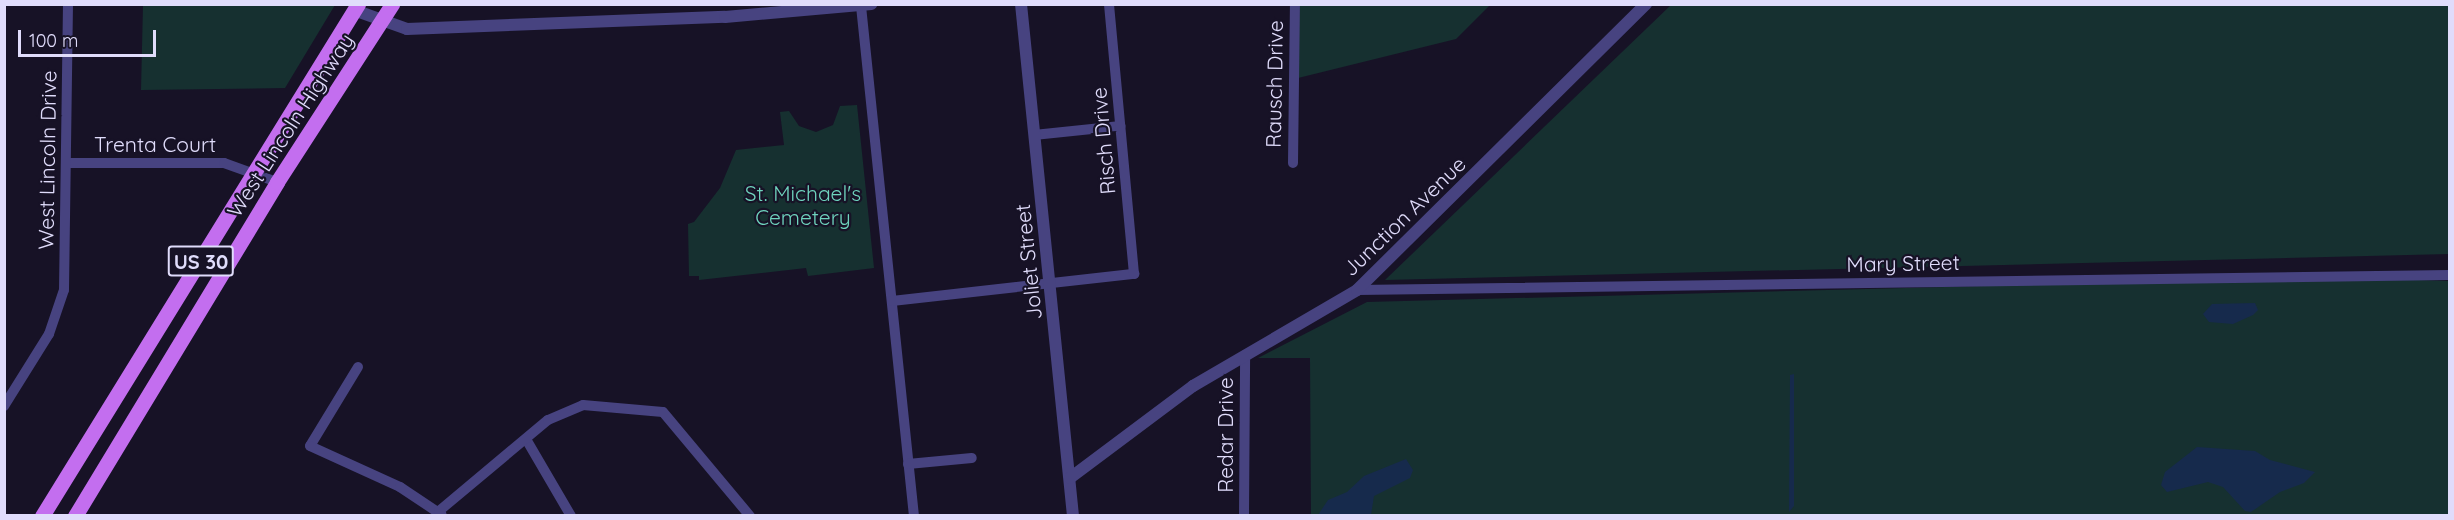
<!DOCTYPE html>
<style>
body{margin:0}
#map{position:relative;width:2454px;height:520px;overflow:hidden;background:#171226;font-family:Quicksand,sans-serif}
div>[style]{position:absolute}
[style*='--x']{left:calc(var(--x)*1px);top:calc(var(--y)*1px);width:calc(var(--w)*1px);rotate:calc(var(--a)*1deg)}
.green>*{inset:0;background:#163030}
.water>*{inset:0;background:#162a4c}
.minor>*{height:10px;margin:-5px;padding:0 5px;transform-origin:5px;border-radius:5px;background:#474380}
.tertiary>*{height:12px;margin:-6px;padding:0 6px;transform-origin:6px;border-radius:6px;background:#474380}
.primary>*{height:15px;margin:-7.5px;padding:0 7.5px;transform-origin:7.5px;border-radius:7.5px;background:#c36eef}
span{translate:-50% -50%;white-space:nowrap;text-align:center;line-height:1.15;-webkit-text-stroke:4.5px #171226;paint-order:stroke}
.shield-label span{padding:2px 4px;background:#171226;border:2px solid;border-radius:4px;-webkit-text-stroke-width:0}
.shield-label{font-size:20px;color:#e0dcfb;font-weight:700}
.street-label{font-size:21px;color:#e0dcfb}
.park-label{font-size:21px;color:#6fd4be}
.frame{position:absolute;inset:0;border:6px solid #e0dcfb;pointer-events:none}
.scale{position:absolute;left:18px;top:30px;width:138px;height:27px;box-sizing:border-box;border:3px solid #e0dcfb;border-top:0;padding-left:8px;font-size:18px;line-height:21px;white-space:nowrap;color:#e0dcfb;-webkit-text-stroke:4px #171226;paint-order:stroke}
</style>
<div id="map">
<div class="green">
<i style="clip-path:polygon(1672px 4px,2449px 5px,2449px 254px,1385px 280px)"></i>
<i style="clip-path:polygon(143px 5px,143px 4px,335px 5px,285px 88px,141px 90px)"></i>
<i style="clip-path:polygon(1300px 5px,1490px 5px,1456px 39px,1294px 79px)"></i>
<i style="clip-path:polygon(857px 105px,874px 268px,808px 276px,806px 268px,699px 280px,699px 276px,689px 276px,688px 224px,694px 222px,720px 188px,736px 150px,784px 145px,780px 112px,789px 111px,799px 126px,816px 132px,833px 125px,840px 106px)"></i>
<i style="clip-path:polygon(2329px 277px,2449px 281px,2449px 515px,1311px 515px,1310px 358px,1258px 358px,1367px 302px)"></i>
</div>
<div class="water">
<i style="clip-path:polygon(2255px 303px,2258px 310px,2253px 315px,2233px 324px,2209px 322px,2203px 314px,2212px 304px)"></i>
<i style="clip-path:polygon(1794px 374px,1794px 506px,1789px 512px,1790px 375px)"></i>
<i style="clip-path:polygon(2197px 447px,2255px 451px,2270px 460px,2315px 472px,2304px 483px,2280px 492px,2251px 512px,2245px 511px,2223px 487px,2208px 482px,2167px 492px,2161px 485px,2165px 472px)"></i>
<i style="clip-path:polygon(1406px 459px,1413px 470px,1410px 478px,1374px 496px,1371px 515px,1318px 515px,1328px 500px,1347px 492px,1364px 476px)"></i>
</div>
<div class="minor">
<i style="--x:861;--y:6;--w:513;--a:84.07"></i>
<i style="--x:1034;--y:135;--w:87;--a:-5.9"></i>
<i style="--x:66;--y:163;--w:158;--a:0"></i>
<i style="--x:224;--y:163;--w:56;--a:19.7"></i>
<i style="--x:1293;--y:163;--w:159;--a:-89.3"></i>
<i style="--x:1357;--y:290;--w:1093;--a:-0.79"></i>
<i style="--x:892;--y:301;--w:244;--a:-6.4"></i>
<i style="--x:1134;--y:274;--w:271;--a:-95.3"></i>
<i style="--x:358;--y:367;--w:92;--a:121.3"></i>
<i style="--x:310;--y:446;--w:99;--a:24.5"></i>
<i style="--x:400;--y:487;--w:50;--a:33.7"></i>
<i style="--x:4;--y:406;--w:85;--a:-58"></i>
<i style="--x:49;--y:334;--w:46;--a:-71.2"></i>
<i style="--x:64;--y:290;--w:286;--a:-89.2"></i>
<i style="--x:526;--y:439;--w:89;--a:59.7"></i>
<i style="--x:908;--y:464;--w:64;--a:-5.4"></i>
<i style="--x:439;--y:511;--w:142;--a:-39.9"></i>
<i style="--x:548;--y:420;--w:38;--a:-23"></i>
<i style="--x:583;--y:405;--w:80;--a:5"></i>
<i style="--x:663;--y:412;--w:136;--a:50.1"></i>
<i style="--x:1244;--y:516;--w:161;--a:-89.6"></i>
</div>
<div class="tertiary">
<i style="--x:1021;--y:4;--w:515;--a:84.2"></i>
<i style="--x:354;--y:10;--w:56;--a:19.7"></i>
<i style="--x:407;--y:29;--w:318;--a:-2.2"></i>
<i style="--x:725;--y:17;--w:147;--a:-5.1"></i>
<i style="--x:1070;--y:478;--w:154;--a:-36.8"></i>
<i style="--x:1193;--y:386;--w:190;--a:-30.3"></i>
<i style="--x:1357;--y:290;--w:407;--a:-44.7"></i>
</div>
<div class="primary">
<i style="--x:42;--y:516;--w:602;--a:-58.32"></i>
<i style="--x:75;--y:516;--w:390;--a:-58.8"></i>
<i style="--x:277;--y:182;--w:212;--a:-57.1"></i>
</div>
<div class="shield-label">
<span style="left:201px;top:261px">US 30</span>
</div>
<div class="street-label">
<span style="left:1274px;top:84px;rotate:-89deg">Rausch Drive</span>
<span style="left:290px;top:125px;rotate:-57deg">West Lincoln Highway</span>
<span style="left:1103px;top:141px;rotate:-95deg">Risch Drive</span>
<span style="left:155px;top:144px">Trenta Court</span>
<span style="left:47px;top:160px;rotate:-89deg">West Lincoln Drive</span>
<span style="left:1404px;top:216px;rotate:-44deg">Junction Avenue</span>
<span style="left:1028px;top:262px;rotate:-96deg">Joliet Street</span>
<span style="left:1903px;top:263px;rotate:-1deg">Mary Street</span>
<span style="left:1225px;top:435px;rotate:-90deg">Redar Drive</span>
</div>
<div class="park-label">
<span style="left:803px;top:205px">St. Michael's<br>Cemetery</span>
</div>
<div class="frame"></div>
<div class="scale">100 m</div>
</div>
